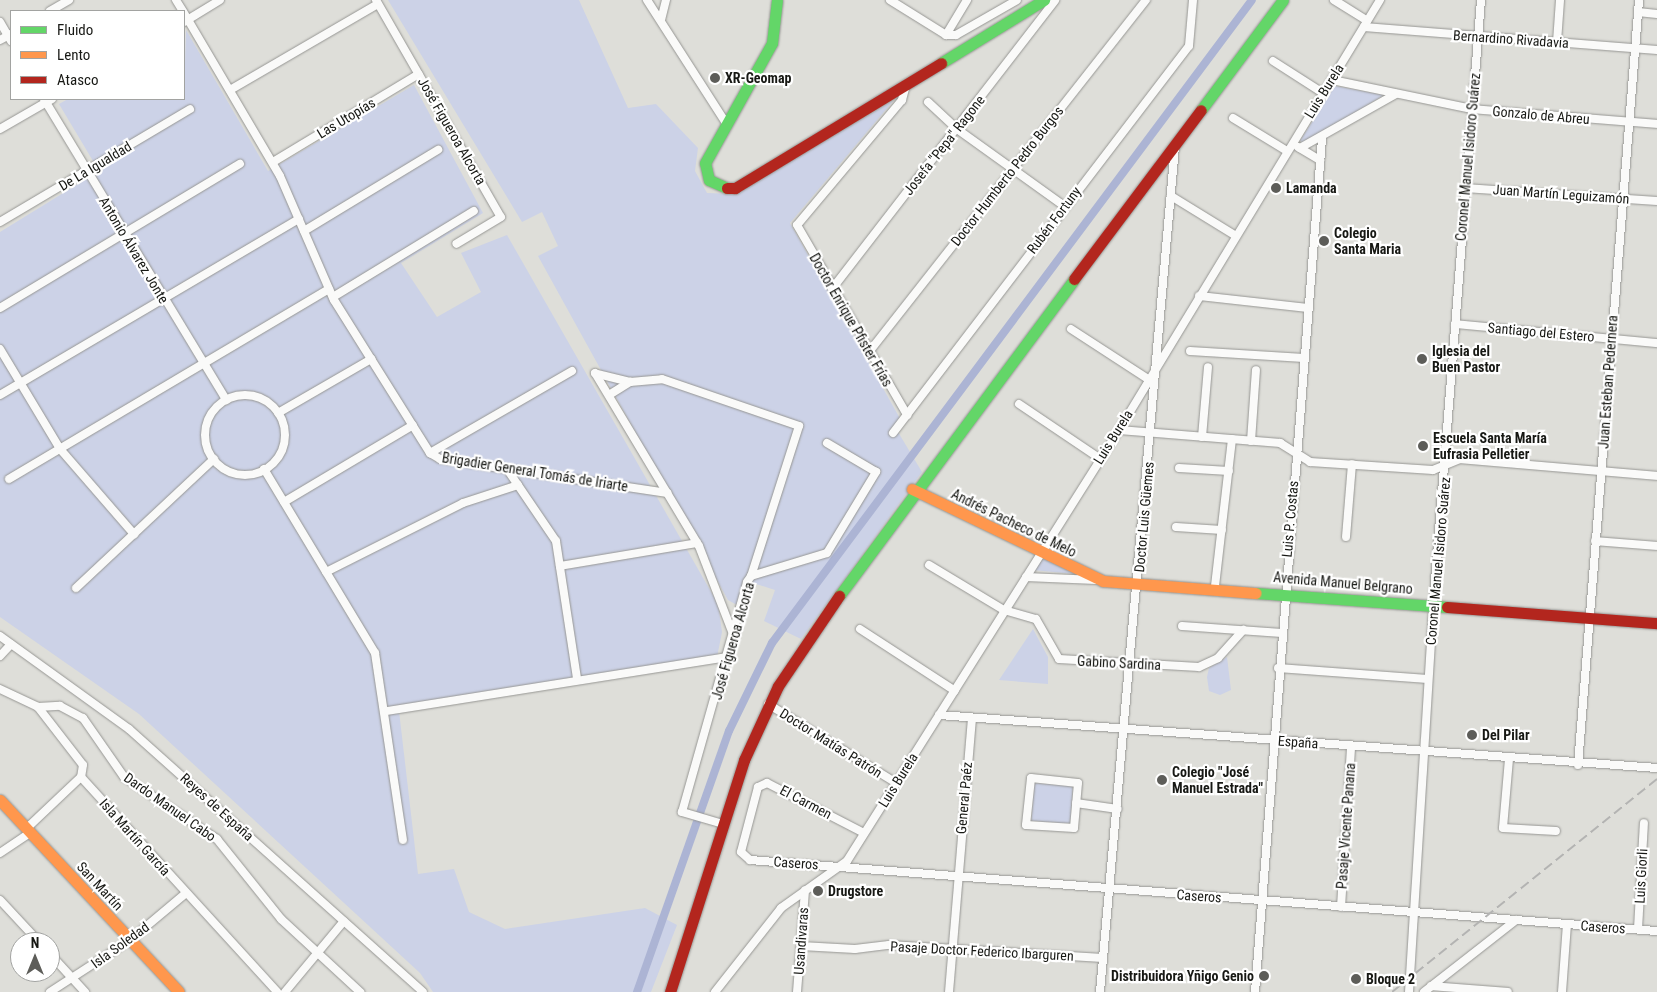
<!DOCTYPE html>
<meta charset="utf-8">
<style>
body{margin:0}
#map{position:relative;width:1657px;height:992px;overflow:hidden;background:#deded9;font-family:"Roboto Condensed",sans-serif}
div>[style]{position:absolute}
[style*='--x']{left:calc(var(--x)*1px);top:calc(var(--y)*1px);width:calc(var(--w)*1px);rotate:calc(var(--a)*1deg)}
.green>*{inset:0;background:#ccd2e7;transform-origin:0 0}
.canal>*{height:8px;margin:-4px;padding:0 4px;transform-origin:4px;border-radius:4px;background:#acb4d4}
.roads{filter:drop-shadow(0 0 1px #969693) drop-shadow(0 0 1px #969693)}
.street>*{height:8px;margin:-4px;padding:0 4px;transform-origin:4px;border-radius:4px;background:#fafaf9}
.street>.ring{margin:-4px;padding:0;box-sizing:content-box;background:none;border:8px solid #fafaf9;border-radius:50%}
.fast>*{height:11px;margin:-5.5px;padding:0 5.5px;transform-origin:5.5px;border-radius:5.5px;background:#63d668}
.slow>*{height:11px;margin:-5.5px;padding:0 5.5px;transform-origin:5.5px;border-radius:5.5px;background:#ff974d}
.jam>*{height:11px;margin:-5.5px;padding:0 5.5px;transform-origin:5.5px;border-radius:5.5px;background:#b3261e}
.rail>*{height:2px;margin-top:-1px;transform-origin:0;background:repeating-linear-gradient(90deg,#b3b3b2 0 10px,transparent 0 15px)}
.dots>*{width:14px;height:14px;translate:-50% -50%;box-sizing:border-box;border:2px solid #fff;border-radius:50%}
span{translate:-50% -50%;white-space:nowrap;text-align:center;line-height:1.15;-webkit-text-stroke:4.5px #fff;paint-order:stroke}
.street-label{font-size:14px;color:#171814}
.poi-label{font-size:14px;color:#171814;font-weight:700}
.left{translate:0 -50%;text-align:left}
.right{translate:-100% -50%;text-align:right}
.legend{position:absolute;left:10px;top:10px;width:175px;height:90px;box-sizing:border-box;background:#fff;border:1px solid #a2a3a1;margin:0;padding:6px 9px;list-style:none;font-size:15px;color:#171814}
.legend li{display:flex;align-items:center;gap:10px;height:25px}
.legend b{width:25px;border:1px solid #a2a3a1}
.north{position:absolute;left:10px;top:932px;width:50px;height:50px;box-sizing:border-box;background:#fff;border:1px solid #a2a3a1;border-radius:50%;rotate:0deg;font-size:14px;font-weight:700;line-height:20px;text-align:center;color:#171814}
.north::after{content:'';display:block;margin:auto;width:18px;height:22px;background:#5d5d59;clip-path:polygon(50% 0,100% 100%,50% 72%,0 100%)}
</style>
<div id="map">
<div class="green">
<i style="clip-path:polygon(388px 0,579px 0,628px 108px,656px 104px,698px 148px,695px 171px,707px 193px,734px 194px,894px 100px,790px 223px,902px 422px,898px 432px,922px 472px,801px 639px,764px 621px,775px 590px,753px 583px,744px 609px,728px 600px,538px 256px,558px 246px,542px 212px,522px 222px)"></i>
<i style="clip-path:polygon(186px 30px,268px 171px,414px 85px,483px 213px,401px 263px,437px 317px,481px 292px,461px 253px,507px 235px,718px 604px,722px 632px,716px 662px,399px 711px,418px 874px,454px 869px,469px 912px,505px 929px,645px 908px,677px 925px,651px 992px,433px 992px,420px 973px,139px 714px,0 617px,0 232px,99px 171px,59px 104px,68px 99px,184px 99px)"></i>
<i style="clip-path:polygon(1335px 86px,1384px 95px,1305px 143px,1300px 141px)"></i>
<i style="clip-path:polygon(1042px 555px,1075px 574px,1033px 570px)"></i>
<i style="clip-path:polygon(1033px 629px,1048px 657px,1048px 684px,999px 680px)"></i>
<i style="clip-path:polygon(1227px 657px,1231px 690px,1220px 695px,1209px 691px,1207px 677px,1209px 668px)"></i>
<i style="left:1034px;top:783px;width:39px;height:38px;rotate:4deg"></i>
</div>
<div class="canal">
<i style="--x:637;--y:992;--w:277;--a:-70.6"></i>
<i style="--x:729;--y:731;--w:98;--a:-64"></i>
<i style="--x:772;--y:643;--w:802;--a:-53.26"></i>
</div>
<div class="roads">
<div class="street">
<i style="--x:176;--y:0;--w:13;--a:58"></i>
<i style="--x:376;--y:0;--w:250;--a:60.1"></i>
<i style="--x:501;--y:217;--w:52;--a:149"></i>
<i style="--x:647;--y:0;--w:146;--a:57.3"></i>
<i style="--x:890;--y:0;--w:66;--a:32"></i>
<i style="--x:1334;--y:0;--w:39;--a:32"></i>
<i style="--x:50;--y:11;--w:22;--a:-30"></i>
<i style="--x:1638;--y:12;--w:19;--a:6"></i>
<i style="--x:184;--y:13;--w:189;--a:59.5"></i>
<i style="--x:280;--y:176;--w:135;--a:66.5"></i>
<i style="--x:334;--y:300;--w:181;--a:57.9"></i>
<i style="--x:430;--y:453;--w:12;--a:31"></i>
<i style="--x:440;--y:459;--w:230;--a:8.5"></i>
<i style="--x:661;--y:20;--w:21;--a:-76"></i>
<i style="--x:0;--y:22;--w:22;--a:60"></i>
<i style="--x:184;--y:22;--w:42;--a:-31.4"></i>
<i style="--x:1364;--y:27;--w:294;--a:4.5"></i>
<i style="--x:946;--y:35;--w:10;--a:0"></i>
<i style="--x:956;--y:35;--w:70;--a:-29.8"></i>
<i style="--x:946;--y:35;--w:41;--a:-59"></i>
<i style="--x:0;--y:40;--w:13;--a:-29"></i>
<i style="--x:1557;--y:42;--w:42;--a:-85.9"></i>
<i style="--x:1273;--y:61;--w:59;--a:32.6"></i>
<i style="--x:1332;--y:80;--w:143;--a:11.7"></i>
<i style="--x:1472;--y:109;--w:186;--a:4.6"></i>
<i style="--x:906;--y:85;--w:16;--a:105"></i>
<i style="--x:902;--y:100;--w:163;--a:130"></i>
<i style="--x:797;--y:225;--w:220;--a:59.9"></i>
<i style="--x:230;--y:90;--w:171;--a:-30.2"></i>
<i style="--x:44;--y:99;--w:352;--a:58.8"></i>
<i style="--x:928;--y:102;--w:40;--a:43"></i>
<i style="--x:957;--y:129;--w:132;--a:35.7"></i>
<i style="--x:1233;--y:118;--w:63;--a:31.4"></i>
<i style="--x:0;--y:129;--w:60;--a:-30"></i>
<i style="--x:1298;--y:147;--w:26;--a:31"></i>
<i style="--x:1300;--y:148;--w:110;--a:-29.4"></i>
<i style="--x:273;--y:162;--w:170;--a:-31.1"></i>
<i style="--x:1465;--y:188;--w:192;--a:3.9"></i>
<i style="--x:1171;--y:196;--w:76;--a:31.6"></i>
<i style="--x:0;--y:222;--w:221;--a:-30.7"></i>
<i style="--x:304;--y:231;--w:157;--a:-31.2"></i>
<i style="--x:832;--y:289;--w:365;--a:-52.3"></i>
<i style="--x:1199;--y:296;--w:110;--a:6.3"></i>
<i style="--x:333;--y:297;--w:165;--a:-31.4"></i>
<i style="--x:0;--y:308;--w:280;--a:-31"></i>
<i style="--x:1455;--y:324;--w:203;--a:5.4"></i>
<i style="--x:1071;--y:329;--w:92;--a:33"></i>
<i style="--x:0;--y:349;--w:117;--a:59"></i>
<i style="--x:60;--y:449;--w:113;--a:49"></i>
<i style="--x:1190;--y:351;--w:114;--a:3.5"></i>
<i style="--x:869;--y:352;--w:448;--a:-51.8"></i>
<i style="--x:630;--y:382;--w:36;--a:-166"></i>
<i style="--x:595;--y:373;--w:202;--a:59"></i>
<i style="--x:699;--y:546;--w:94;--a:68.9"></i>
<i style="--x:0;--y:395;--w:347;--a:-30.5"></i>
<i style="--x:609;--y:395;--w:25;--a:-32"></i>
<i style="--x:630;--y:382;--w:32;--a:-5"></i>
<i style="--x:662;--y:379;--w:145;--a:18.9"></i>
<i style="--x:799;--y:426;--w:157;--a:107.7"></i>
<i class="ring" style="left:205px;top:395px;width:72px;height:72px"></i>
<i style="--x:1019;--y:404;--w:97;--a:34"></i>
<i style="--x:278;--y:413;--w:108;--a:-30.1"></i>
<i style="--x:1119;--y:430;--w:162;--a:4.6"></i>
<i style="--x:1280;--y:443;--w:36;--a:32"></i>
<i style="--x:1310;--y:462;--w:123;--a:3.7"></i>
<i style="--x:1433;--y:470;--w:29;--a:-22"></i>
<i style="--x:1460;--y:459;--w:198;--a:4.9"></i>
<i style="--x:893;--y:433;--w:487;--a:-52.6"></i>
<i style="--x:1189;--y:46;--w:46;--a:-85"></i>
<i style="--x:1202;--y:437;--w:70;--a:-85.1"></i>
<i style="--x:1251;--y:441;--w:71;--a:-86"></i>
<i style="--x:430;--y:453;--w:164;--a:-30"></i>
<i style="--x:1179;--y:468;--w:50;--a:3.4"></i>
<i style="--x:264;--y:469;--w:215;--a:58.9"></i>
<i style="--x:375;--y:653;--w:189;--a:81.5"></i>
<i style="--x:507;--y:469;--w:87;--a:55.8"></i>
<i style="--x:556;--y:541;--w:140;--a:81.3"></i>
<i style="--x:9;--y:479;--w:372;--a:-30.7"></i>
<i style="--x:284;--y:502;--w:150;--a:-30.8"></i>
<i style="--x:1176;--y:527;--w:46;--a:3.7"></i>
<i style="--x:1346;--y:537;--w:73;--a:-85.3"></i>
<i style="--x:1595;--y:541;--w:62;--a:4.6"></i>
<i style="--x:929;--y:565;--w:87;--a:31"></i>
<i style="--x:1004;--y:610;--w:33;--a:16"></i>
<i style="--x:1036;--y:619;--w:46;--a:60.1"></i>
<i style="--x:1059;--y:659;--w:140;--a:3.3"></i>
<i style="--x:1199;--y:667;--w:21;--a:-25"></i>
<i style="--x:1218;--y:658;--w:38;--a:-48"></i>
<i style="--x:560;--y:566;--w:139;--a:-9.5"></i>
<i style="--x:326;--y:572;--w:153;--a:-26.7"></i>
<i style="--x:463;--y:503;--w:58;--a:-18.1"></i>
<i style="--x:1026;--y:577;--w:70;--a:2.5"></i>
<i style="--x:1215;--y:586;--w:148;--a:-83.4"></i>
<i style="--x:76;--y:588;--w:189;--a:-43.1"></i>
<i style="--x:1182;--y:626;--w:100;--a:4"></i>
<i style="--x:860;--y:629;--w:113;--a:33.1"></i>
<i style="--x:0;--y:636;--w:159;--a:35.8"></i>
<i style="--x:129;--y:729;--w:394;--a:41.8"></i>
<i style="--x:0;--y:656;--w:16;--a:-47"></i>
<i style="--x:1278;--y:668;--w:150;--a:4.2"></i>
<i style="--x:0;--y:689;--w:42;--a:25.3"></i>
<i style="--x:38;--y:707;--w:73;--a:52.2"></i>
<i style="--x:83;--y:765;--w:12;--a:99"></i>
<i style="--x:81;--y:777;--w:291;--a:47.6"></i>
<i style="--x:768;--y:704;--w:149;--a:31.6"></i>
<i style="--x:38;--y:707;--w:22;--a:-3"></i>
<i style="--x:60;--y:706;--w:26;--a:28"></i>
<i style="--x:83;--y:718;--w:72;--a:55.2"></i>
<i style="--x:124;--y:777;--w:112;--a:33.7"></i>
<i style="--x:217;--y:839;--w:102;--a:51.3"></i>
<i style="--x:281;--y:919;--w:108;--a:42.7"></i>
<i style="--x:387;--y:711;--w:344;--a:-9"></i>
<i style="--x:939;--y:715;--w:720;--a:4.22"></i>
<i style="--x:1509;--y:759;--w:69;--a:95"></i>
<i style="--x:1503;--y:828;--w:53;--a:3.2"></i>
<i style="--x:1578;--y:765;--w:767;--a:-85.44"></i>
<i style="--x:1031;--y:778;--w:47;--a:6.1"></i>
<i style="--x:1078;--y:783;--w:45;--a:95.1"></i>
<i style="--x:1074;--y:828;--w:48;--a:-176.4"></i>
<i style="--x:1026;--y:825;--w:47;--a:-83.9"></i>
<i style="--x:1076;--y:803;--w:42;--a:8.1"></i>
<i style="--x:723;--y:824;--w:43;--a:-163.7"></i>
<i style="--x:682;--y:812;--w:239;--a:-74.2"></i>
<i style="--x:747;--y:582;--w:7;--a:-56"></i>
<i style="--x:751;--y:576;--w:79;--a:-16.8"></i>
<i style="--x:827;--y:553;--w:95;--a:-58.8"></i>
<i style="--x:876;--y:472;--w:57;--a:-149.4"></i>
<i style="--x:27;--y:828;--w:74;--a:-43.4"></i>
<i style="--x:864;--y:833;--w:109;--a:-152.7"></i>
<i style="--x:767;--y:783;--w:10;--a:156"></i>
<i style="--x:758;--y:787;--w:67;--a:104.7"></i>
<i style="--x:741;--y:852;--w:12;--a:42"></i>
<i style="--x:750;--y:860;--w:910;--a:4.48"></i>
<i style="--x:0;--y:853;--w:37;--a:-34"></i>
<i style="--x:0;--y:900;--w:57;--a:47.1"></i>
<i style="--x:1341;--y:907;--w:161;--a:-86.4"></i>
<i style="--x:1638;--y:929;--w:106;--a:-86.8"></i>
<i style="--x:801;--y:946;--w:54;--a:3.2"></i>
<i style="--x:855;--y:949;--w:34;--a:-7"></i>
<i style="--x:889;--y:945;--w:214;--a:3.5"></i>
<i style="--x:50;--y:954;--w:52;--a:47.4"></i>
<i style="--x:1431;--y:986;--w:77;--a:4.5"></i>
<i style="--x:50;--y:992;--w:95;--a:-33"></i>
<i style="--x:130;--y:940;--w:73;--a:-40"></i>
<i style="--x:285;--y:992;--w:92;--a:-50.3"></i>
<i style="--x:715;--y:992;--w:107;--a:-51.8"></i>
<i style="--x:781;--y:908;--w:81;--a:-35.5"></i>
<i style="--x:847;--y:861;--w:510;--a:-57.74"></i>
<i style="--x:1119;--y:430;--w:503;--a:-58.74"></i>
<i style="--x:797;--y:992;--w:102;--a:-85.5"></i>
<i style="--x:949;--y:992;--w:275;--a:-85.2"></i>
<i style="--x:1100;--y:992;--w:848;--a:-84.93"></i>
<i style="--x:1255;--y:992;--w:857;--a:-85.51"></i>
<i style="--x:1409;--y:992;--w:387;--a:-86.4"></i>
<i style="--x:1433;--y:606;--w:608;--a:-85.47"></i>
<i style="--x:1424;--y:992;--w:117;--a:-38"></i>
<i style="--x:1562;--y:992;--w:68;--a:-85.8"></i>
</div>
<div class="fast">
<i style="--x:941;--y:63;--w:121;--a:-31.5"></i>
<i style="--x:1201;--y:110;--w:137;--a:-53.3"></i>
<i style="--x:727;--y:188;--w:20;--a:-156"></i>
<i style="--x:709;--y:180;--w:17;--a:-103"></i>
<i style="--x:705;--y:163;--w:137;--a:-60.8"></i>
<i style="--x:772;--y:43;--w:43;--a:-83.4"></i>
<i style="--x:1256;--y:593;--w:192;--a:4.2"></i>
<i style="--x:839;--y:596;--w:395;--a:-53.4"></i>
</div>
<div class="slow">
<i style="--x:912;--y:489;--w:212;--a:25.7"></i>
<i style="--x:1103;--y:581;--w:153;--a:4.5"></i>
<i style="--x:0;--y:800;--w:262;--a:47"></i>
</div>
<div class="jam">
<i style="--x:727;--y:188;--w:8;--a:0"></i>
<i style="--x:735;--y:188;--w:241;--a:-31.2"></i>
<i style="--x:1074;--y:279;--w:211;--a:-53.1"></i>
<i style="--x:1447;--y:607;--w:211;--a:4.4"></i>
<i style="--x:670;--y:992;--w:244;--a:-72.3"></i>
<i style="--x:744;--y:760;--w:81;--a:-65.3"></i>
<i style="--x:778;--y:686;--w:109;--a:-55.9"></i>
</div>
</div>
<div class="rail">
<i style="--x:1392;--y:992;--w:340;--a:-38.8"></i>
</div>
<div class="dots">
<i style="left:715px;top:78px;background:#5d5d59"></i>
<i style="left:1276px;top:188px;background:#5d5d59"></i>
<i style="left:1324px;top:241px;background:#5d5d59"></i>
<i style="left:1422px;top:359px;background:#5d5d59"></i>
<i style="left:1423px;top:446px;background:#5d5d59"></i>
<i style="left:1472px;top:735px;background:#5d5d59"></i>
<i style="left:1162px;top:780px;background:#5d5d59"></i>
<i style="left:818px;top:891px;background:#5d5d59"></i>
<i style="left:1264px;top:976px;background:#5d5d59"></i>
<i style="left:1356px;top:979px;background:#5d5d59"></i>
</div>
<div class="street-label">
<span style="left:1511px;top:39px;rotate:4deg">Bernardino Rivadavia</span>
<span style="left:1324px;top:91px;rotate:-58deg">Luis Burela</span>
<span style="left:1541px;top:115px;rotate:5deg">Gonzalo de Abreu</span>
<span style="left:346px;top:118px;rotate:-31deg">Las Utopías</span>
<span style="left:452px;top:131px;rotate:60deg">José Figueroa Alcorta</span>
<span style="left:944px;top:145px;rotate:-52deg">Josefa "Pepa" Ragone</span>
<span style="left:1468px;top:157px;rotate:-85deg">Coronel Manuel Isidoro Suárez</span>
<span style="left:95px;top:166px;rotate:-31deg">De La Igualdad</span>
<span style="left:1007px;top:176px;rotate:-52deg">Doctor Humberto Pedro Burgos</span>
<span style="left:1561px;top:194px;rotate:4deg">Juan Martín Leguizamón</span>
<span style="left:1054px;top:220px;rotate:-53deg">Rubén Fortuny</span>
<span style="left:134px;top:250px;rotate:59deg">Antonio Álvarez Jonte</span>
<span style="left:851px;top:320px;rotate:60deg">Doctor Enrique Pfister Frías</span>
<span style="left:1541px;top:332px;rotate:5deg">Santiago del Estero</span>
<span style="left:1608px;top:382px;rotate:-86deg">Juan Esteban Pedernera</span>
<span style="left:1113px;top:437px;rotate:-58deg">Luis Burela</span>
<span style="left:535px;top:472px;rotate:9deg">Brigadier General Tomás de Iriarte</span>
<span style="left:1144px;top:517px;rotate:-85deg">Doctor Luis Güemes</span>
<span style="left:1290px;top:519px;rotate:-85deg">Luis P. Costas</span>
<span style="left:1014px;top:523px;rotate:26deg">Andrés Pacheco de Melo</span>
<span style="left:1438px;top:561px;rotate:-85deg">Coronel Manuel Isidoro Suárez</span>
<span style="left:1343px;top:583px;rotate:5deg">Avenida Manuel Belgrano</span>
<span style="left:733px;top:641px;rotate:-74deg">José Figueroa Alcorta</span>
<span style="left:1119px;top:663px;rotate:3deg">Gabino Sardina</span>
<span style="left:1298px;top:742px;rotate:4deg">España</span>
<span style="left:831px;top:743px;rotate:32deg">Doctor Matías Patrón</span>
<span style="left:898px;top:780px;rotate:-58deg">Luis Burela</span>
<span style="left:964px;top:798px;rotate:-85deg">General Paéz</span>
<span style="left:806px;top:802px;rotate:28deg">El Carmen</span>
<span style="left:170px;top:807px;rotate:35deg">Dardo Manuel Cabo</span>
<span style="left:217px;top:807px;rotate:42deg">Reyes de España</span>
<span style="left:1346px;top:826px;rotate:-86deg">Pasaje Vicente Panana</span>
<span style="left:135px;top:837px;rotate:48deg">Isla Martín García</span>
<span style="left:796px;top:863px;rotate:4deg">Caseros</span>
<span style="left:1641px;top:876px;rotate:-87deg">Luis Giorli</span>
<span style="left:100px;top:886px;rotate:47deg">San Martín</span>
<span style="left:1199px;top:896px;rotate:4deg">Caseros</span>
<span style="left:1603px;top:927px;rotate:4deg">Caseros</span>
<span style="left:801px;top:941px;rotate:-86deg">Usandivaras</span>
<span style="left:120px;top:945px;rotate:-36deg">Isla Soledad</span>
<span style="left:982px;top:951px;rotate:3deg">Pasaje Doctor Federico Ibarguren</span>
</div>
<div class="poi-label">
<span class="left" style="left:725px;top:78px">XR-Geomap</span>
<span class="left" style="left:1286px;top:188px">Lamanda</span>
<span class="left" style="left:1334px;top:241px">Colegio<br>Santa Maria</span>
<span class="left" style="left:1432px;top:359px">Iglesia del<br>Buen Pastor</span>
<span class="left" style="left:1433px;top:446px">Escuela Santa María<br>Eufrasia Pelletier</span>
<span class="left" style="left:1482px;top:735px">Del Pilar</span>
<span class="left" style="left:1172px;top:780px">Colegio "José<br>Manuel Estrada"</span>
<span class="left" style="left:828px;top:891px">Drugstore</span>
<span class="right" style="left:1254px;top:976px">Distribuidora Yñigo Genio</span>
<span class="left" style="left:1366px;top:979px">Bloque 2</span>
</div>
<ul class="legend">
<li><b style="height:6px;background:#63d668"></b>Fluido</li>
<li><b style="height:6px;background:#ff974d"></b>Lento</li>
<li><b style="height:6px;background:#b3261e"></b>Atasco</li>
</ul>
<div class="north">N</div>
</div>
